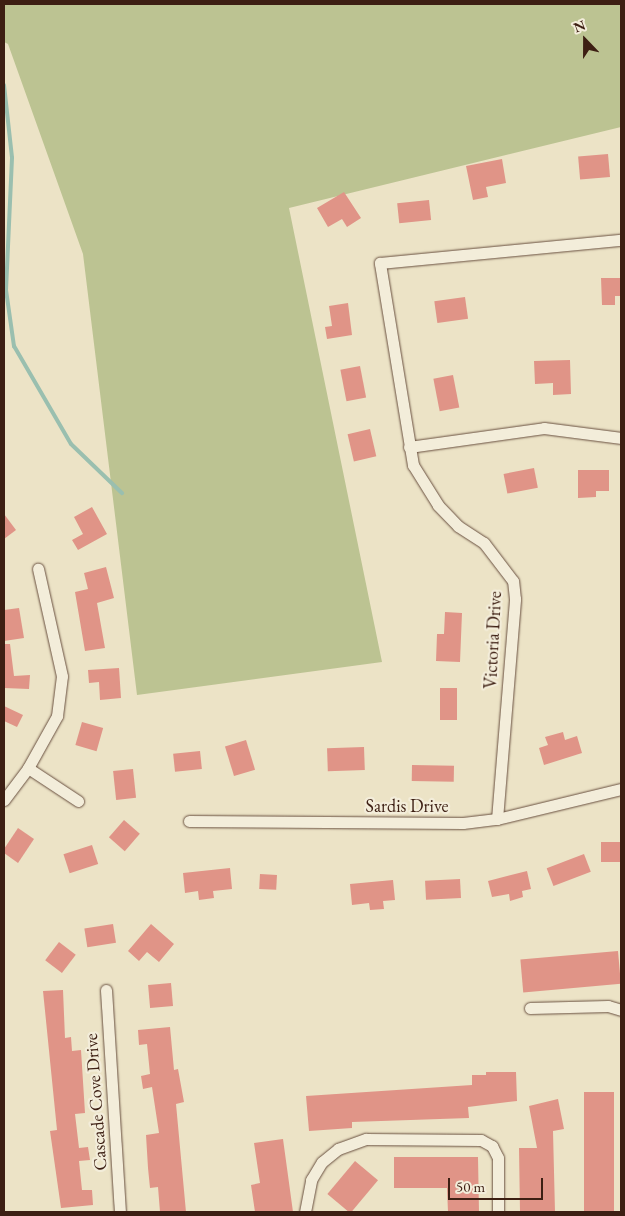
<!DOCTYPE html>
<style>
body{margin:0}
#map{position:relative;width:625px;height:1216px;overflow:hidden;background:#ece3c6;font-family:"EB Garamond",serif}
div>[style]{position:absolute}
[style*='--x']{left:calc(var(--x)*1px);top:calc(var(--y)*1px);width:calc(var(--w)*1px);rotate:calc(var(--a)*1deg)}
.green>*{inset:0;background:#bcc392}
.stream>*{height:4px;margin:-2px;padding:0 2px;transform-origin:2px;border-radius:2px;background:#9abfaf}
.building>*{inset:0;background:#e09487;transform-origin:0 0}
.roads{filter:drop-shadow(0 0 1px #695040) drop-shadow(0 0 1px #695040)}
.minor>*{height:11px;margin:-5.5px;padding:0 5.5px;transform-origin:5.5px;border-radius:5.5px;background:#f3edda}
span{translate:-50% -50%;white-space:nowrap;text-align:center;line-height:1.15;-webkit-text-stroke:4.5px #f3edda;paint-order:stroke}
.street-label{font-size:18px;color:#3d1f13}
.frame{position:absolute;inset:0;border:5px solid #3d1f13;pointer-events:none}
.north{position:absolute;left:560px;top:15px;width:50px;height:50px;-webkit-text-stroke:4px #f3edda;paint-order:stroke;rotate:338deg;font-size:14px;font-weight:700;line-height:20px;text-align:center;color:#3d1f13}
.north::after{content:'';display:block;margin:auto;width:18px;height:22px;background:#3d1f13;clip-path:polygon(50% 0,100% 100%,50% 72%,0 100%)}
.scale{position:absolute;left:448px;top:1178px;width:95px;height:22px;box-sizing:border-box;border:2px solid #3d1f13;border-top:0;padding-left:6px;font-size:15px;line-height:18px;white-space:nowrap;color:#3d1f13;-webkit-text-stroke:4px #f3edda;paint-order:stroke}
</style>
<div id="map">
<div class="green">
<i style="clip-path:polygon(4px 4px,621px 4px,621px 127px,289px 208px,382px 662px,137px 695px,83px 254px,8px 44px,4px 42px)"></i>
</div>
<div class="stream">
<i style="--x:4;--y:85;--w:73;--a:83.7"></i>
<i style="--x:12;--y:158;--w:132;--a:92.6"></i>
<i style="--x:6;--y:290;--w:57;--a:81.9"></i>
<i style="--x:14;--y:346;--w:113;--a:59.8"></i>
<i style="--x:71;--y:444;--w:71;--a:43.9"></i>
</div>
<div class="building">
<i style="left:608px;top:154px;width:23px;height:30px;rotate:85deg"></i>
<i style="clip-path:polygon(502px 159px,506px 183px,486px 187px,488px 197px,473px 200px,466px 166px)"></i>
<i style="clip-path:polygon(344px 192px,361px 218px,347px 227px,342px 219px,328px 227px,317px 208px)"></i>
<i style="left:429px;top:200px;width:20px;height:32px;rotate:84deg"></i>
<i style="clip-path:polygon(601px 278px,621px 278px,621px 296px,615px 296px,615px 305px,602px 305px)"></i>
<i style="left:465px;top:297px;width:22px;height:31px;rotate:82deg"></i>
<i style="clip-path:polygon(348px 303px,352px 335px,327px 339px,325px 327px,332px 326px,329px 306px)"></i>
<i style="clip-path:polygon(570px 360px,571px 394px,553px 395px,553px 383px,535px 384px,534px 361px)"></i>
<i style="left:360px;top:366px;width:32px;height:20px;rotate:79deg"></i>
<i style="left:453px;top:375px;width:33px;height:20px;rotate:79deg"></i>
<i style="left:370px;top:429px;width:28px;height:23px;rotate:77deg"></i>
<i style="left:534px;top:468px;width:20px;height:31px;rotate:79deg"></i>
<i style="clip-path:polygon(578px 470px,609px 470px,609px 491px,596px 491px,596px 497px,578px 498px)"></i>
<i style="clip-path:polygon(92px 507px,107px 534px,78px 550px,72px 540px,83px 534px,74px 517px)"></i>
<i style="clip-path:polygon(4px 514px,16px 530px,4px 539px)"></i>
<i style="clip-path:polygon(106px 567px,114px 598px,97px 603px,105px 648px,85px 651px,75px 592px,88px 589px,84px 573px)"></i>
<i style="clip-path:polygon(19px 608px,24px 638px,4px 641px,4px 610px)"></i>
<i style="clip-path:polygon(445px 612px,462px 613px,460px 662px,436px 661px,437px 634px,444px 634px)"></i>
<i style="clip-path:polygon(4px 644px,10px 644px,14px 676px,30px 675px,29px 689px,4px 688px)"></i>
<i style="clip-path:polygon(119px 668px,121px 698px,100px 700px,99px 682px,89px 683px,88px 670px)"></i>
<i style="left:440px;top:688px;width:17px;height:32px"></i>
<i style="clip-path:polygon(4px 706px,23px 715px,17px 727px,4px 721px)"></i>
<i style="left:82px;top:722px;width:22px;height:24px;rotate:16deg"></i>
<i style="clip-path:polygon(563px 732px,565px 740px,577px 736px,582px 753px,544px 765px,539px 748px,548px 745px,545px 737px)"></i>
<i style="left:246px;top:740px;width:31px;height:22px;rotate:73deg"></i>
<i style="left:364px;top:747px;width:23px;height:37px;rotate:88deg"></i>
<i style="left:200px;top:751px;width:18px;height:27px;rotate:84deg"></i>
<i style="left:412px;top:765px;width:42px;height:16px;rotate:1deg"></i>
<i style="left:133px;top:769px;width:29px;height:20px;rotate:84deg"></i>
<i style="left:124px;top:820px;width:21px;height:23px;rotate:41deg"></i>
<i style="clip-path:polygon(18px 828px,34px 839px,18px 863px,4px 853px,4px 849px)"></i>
<i style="left:621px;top:842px;width:20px;height:20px;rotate:90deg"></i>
<i style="left:92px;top:845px;width:20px;height:30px;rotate:72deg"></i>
<i style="left:584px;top:854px;width:19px;height:40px;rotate:69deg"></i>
<i style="clip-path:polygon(230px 868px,232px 889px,213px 891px,214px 898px,199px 900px,198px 891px,185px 893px,183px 873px)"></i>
<i style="clip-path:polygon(527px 871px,531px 889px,522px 891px,523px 897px,510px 901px,509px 894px,492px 897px,488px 881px)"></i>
<i style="left:260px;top:874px;width:17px;height:15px;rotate:3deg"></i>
<i style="left:460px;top:879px;width:19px;height:35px;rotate:87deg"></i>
<i style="clip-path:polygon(393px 880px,395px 900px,383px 901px,384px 909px,370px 910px,369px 903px,352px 905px,350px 884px)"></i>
<i style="left:113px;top:924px;width:19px;height:29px;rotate:81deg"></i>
<i style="clip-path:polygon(151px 924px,174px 944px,159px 962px,147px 952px,139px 961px,128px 951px)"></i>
<i style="left:59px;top:942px;width:21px;height:23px;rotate:37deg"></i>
<i style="left:618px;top:951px;width:33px;height:98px;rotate:85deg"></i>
<i style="left:171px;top:983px;width:23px;height:23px;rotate:85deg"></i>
<i style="clip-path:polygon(63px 990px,65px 1038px,71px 1037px,72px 1051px,81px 1050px,85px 1113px,75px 1114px,79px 1148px,88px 1147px,90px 1160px,79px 1161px,82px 1190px,92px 1190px,93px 1205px,61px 1208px,50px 1131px,57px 1130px,43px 991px)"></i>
<i style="clip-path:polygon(170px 1027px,174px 1070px,178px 1069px,184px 1102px,176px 1104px,186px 1212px,160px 1212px,158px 1187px,150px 1188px,148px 1168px,146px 1135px,159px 1133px,152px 1087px,143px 1089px,141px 1076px,150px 1074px,147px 1044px,139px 1045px,138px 1030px)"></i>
<i style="clip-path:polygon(486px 1072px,516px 1072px,517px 1101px,468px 1107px,469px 1118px,352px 1122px,352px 1128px,309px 1131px,306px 1096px,472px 1085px,472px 1075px,486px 1075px)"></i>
<i style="left:584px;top:1092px;width:30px;height:120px"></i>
<i style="clip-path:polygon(558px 1099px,564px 1129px,553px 1131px,555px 1212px,520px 1212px,519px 1148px,537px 1148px,529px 1106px)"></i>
<i style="clip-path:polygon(283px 1139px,293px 1212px,255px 1212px,251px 1185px,260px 1183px,254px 1143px)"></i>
<i style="clip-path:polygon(394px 1157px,478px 1157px,479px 1212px,448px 1212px,447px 1188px,394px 1188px)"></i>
<i style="left:355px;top:1161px;width:30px;height:43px;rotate:40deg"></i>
</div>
<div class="roads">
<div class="minor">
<i style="--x:409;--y:447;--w:136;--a:-8"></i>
<i style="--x:544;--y:428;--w:78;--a:7.4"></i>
<i style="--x:28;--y:768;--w:60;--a:33.4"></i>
<i style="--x:4;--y:800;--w:40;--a:-53"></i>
<i style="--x:28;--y:768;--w:60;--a:-60.9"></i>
<i style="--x:57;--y:716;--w:40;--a:-82.9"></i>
<i style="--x:62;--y:676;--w:110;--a:-102.6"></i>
<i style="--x:497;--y:819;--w:221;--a:-85.3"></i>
<i style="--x:515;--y:599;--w:18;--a:-96"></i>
<i style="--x:513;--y:581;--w:48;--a:-127.3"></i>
<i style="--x:484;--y:543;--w:31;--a:-147"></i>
<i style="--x:458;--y:526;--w:29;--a:-134"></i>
<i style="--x:438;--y:505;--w:47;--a:-122"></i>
<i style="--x:413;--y:465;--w:205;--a:-99.3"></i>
<i style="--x:380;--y:263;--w:242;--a:-5.5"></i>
<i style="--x:189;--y:821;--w:274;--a:0.4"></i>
<i style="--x:463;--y:823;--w:34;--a:-7"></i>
<i style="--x:497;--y:819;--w:128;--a:-13.6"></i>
<i style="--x:106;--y:990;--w:222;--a:86.4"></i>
<i style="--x:530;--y:1008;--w:78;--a:-1.5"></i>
<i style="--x:608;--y:1006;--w:14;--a:17"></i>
<i style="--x:305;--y:1212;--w:33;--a:-79"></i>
<i style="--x:311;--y:1180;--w:21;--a:-59"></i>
<i style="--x:322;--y:1162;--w:21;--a:-39"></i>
<i style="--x:338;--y:1149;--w:30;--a:-20"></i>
<i style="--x:366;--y:1139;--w:115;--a:0.5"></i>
<i style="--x:481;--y:1140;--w:13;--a:29"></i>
<i style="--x:492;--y:1146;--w:13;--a:63"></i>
<i style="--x:498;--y:1158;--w:54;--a:90"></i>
</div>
</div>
<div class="street-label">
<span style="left:493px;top:640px;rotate:-87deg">Victoria Drive</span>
<span style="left:407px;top:806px">Sardis Drive</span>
<span style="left:96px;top:1102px;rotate:-94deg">Cascade Cove Drive</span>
</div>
<div class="frame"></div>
<div class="north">N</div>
<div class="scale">50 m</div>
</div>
